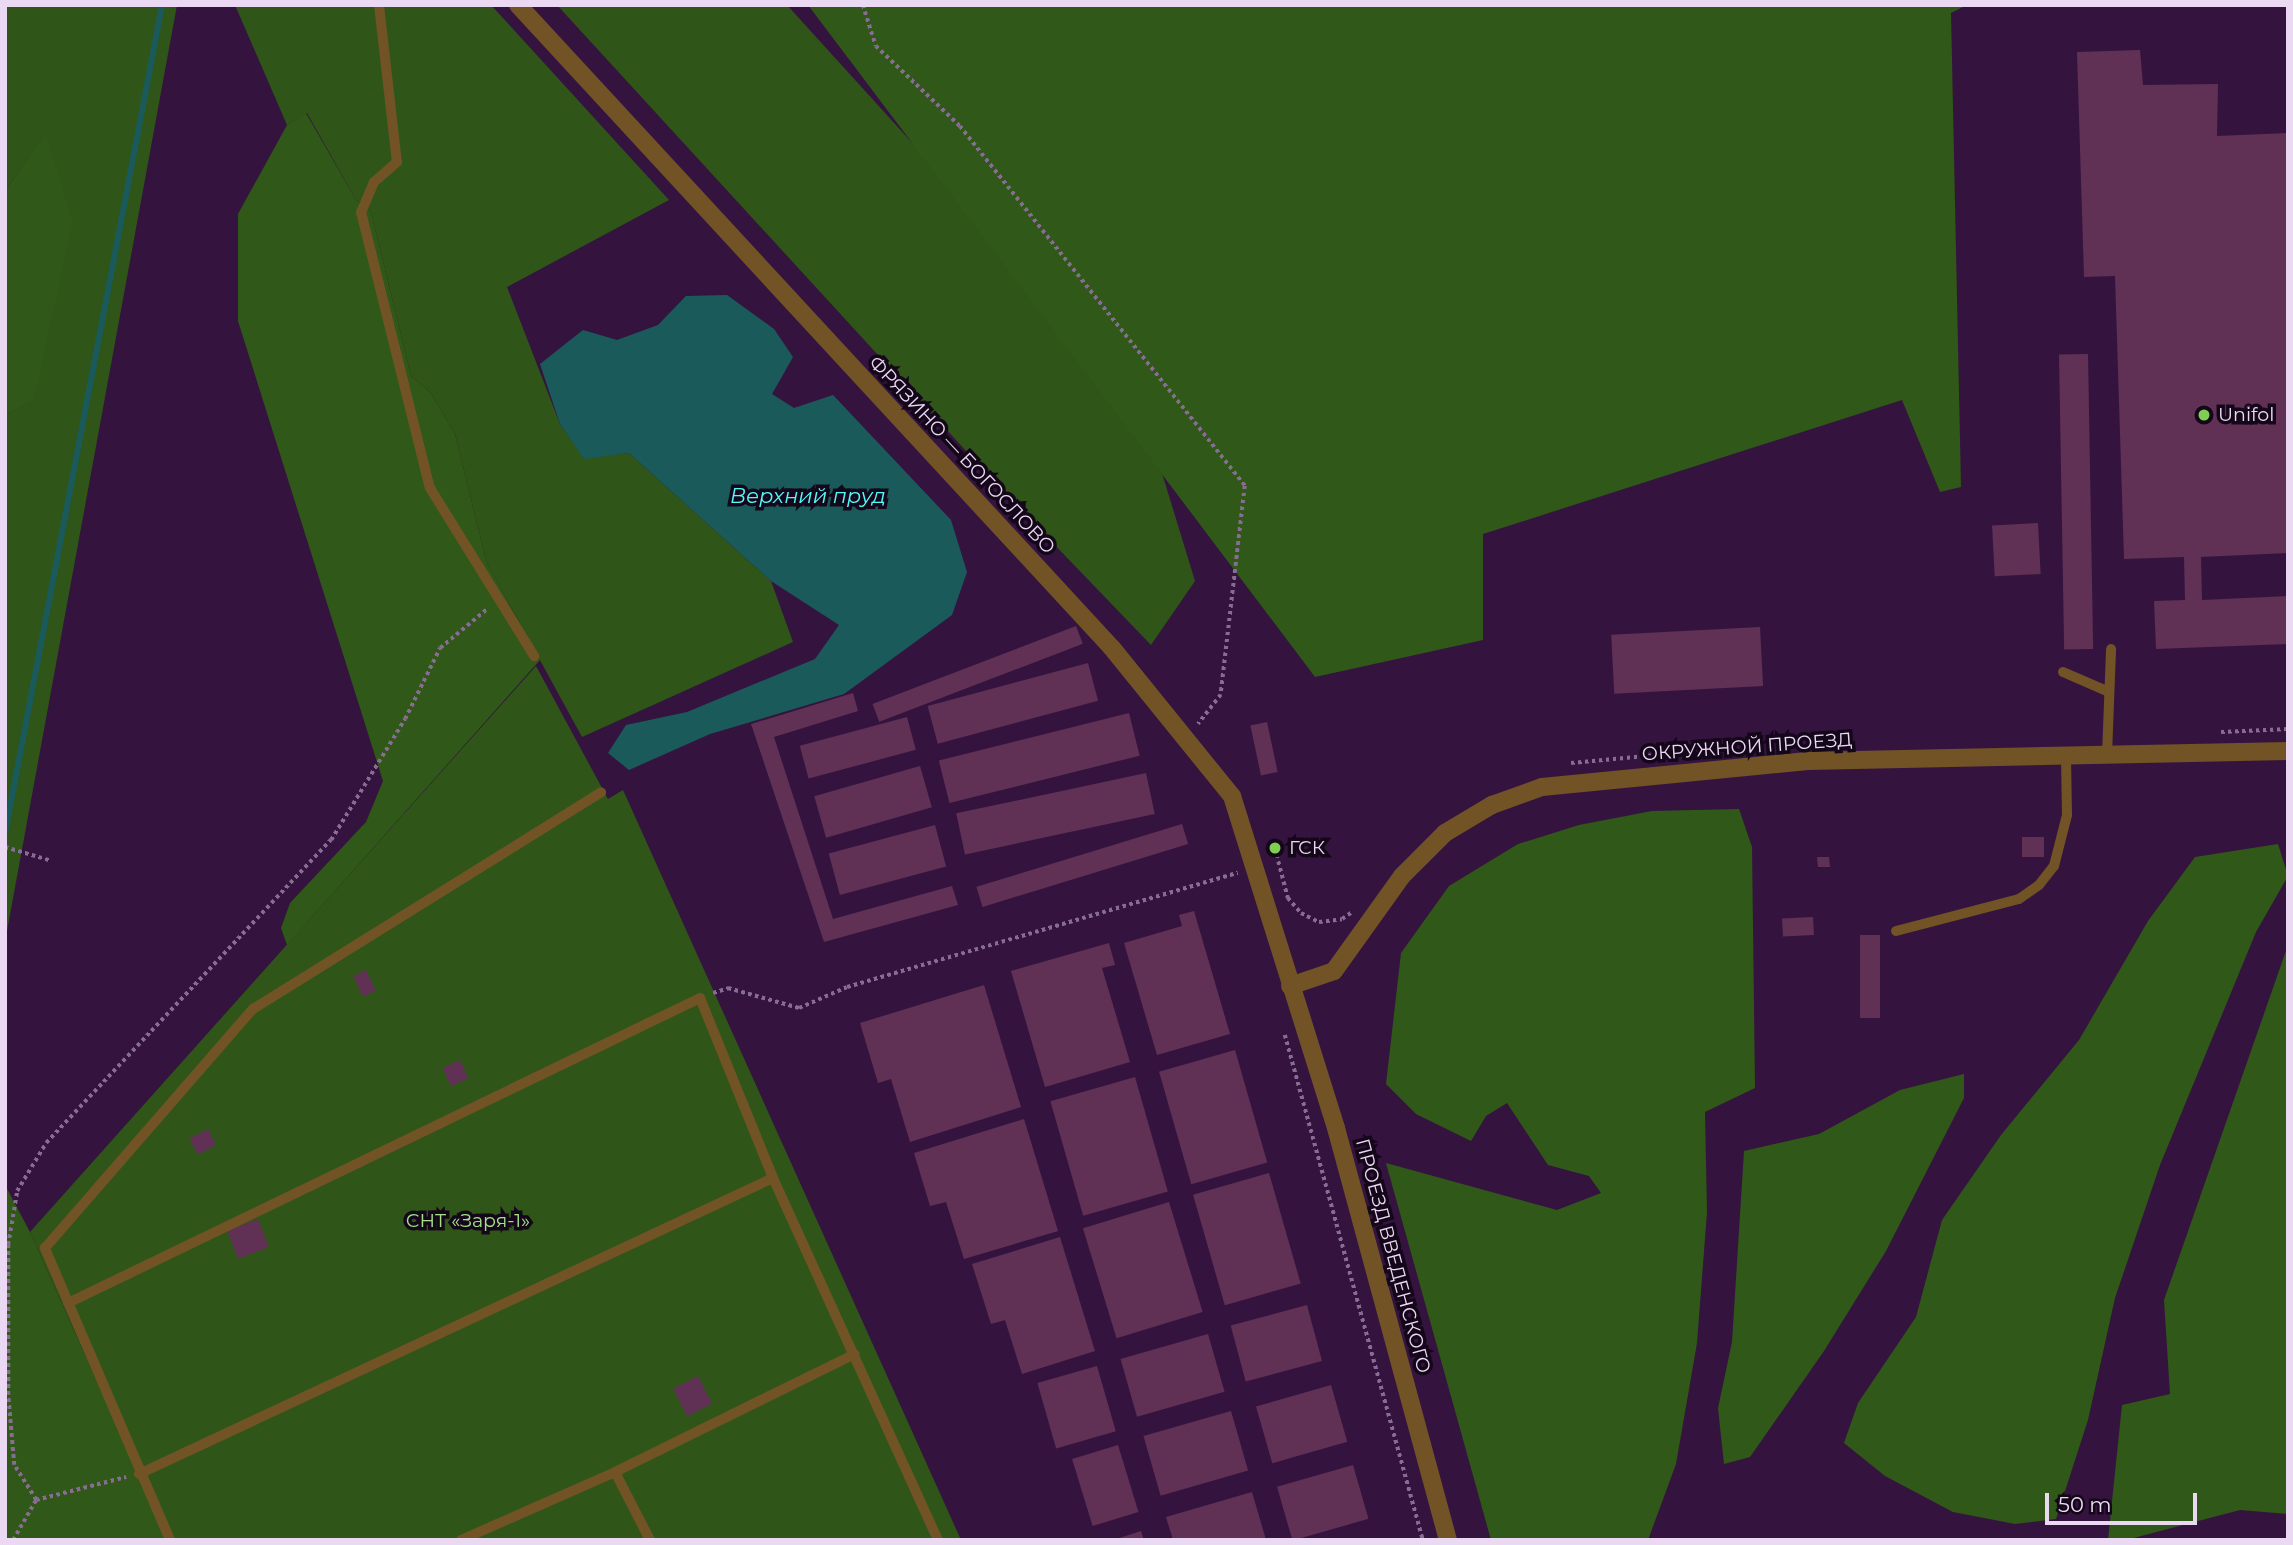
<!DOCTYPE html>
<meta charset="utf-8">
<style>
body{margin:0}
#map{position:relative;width:2293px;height:1545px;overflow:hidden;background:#34143f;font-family:Montserrat,sans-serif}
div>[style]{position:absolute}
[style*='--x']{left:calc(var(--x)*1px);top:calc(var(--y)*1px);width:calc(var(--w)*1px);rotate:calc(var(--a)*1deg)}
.green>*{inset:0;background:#2f5519}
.forest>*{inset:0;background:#305818}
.water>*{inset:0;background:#1b5a5b}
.stream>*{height:6px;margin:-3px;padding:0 3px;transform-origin:3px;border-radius:3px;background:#1b5a5b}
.building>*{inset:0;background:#603155;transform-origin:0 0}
.path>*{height:3.5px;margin-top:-1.75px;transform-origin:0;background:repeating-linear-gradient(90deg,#876d91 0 3.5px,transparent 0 7px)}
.service>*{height:10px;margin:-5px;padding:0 5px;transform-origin:5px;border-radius:5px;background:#715326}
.tertiary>*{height:18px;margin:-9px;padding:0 9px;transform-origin:9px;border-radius:9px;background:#715326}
.dots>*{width:19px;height:19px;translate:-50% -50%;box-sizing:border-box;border:4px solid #140719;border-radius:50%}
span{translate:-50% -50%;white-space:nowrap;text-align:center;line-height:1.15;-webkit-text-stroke:7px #140719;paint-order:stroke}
.poi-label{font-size:19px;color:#ebd8f3}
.left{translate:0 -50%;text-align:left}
.street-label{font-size:19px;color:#ebd8f3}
.park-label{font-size:19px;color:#a4e087}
.water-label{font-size:21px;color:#53f9fb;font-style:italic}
.frame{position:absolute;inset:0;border:7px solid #ebd8f3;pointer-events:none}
.scale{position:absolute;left:2045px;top:1493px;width:152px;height:32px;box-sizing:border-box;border:4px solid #ebd8f3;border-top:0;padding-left:9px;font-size:21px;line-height:24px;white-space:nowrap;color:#ebd8f3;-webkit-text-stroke:5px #140719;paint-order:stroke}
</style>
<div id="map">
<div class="green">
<i style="clip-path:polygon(5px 5px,177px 5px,5px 942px,5px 415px,34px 399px,46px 134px,5px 191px)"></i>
<i style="clip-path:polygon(235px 5px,491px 5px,669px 200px,507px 287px,560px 424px,584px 458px,629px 453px,771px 581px,793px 642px,582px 737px,487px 563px,455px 434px,431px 393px,411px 376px,371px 212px,356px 200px,307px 113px,287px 125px)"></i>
<i style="clip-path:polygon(557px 5px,787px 5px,935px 168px,1154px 447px,1195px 581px,1151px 645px,1000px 488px)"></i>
<i style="clip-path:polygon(536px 666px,608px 799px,623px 790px,961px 1540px,168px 1540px,30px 1232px)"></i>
</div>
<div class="forest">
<i style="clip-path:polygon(808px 5px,1967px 5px,1951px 13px,1961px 487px,1940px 492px,1902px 400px,1483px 534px,1483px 640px,1315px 677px)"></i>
<i style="clip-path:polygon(306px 113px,356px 200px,371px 212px,411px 376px,431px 393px,455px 434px,487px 563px,540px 660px,287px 945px,281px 928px,290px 903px,366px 822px,383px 781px,238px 321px,238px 214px,287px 125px)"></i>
<i style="clip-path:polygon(46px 133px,73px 222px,34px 400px,5px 415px,5px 191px)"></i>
<i style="clip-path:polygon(1739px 809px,1752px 847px,1755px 1088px,1705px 1112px,1707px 1212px,1697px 1343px,1676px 1464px,1648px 1540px,1491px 1540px,1386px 1163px,1557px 1210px,1601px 1193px,1589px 1176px,1548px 1165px,1507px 1103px,1486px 1116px,1471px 1141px,1416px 1114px,1386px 1084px,1401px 953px,1449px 886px,1518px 844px,1579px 825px,1652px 811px)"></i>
<i style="clip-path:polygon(2278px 844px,2288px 876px,2256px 932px,2160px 1165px,2115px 1298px,2088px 1420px,2056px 1519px,2015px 1524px,1953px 1512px,1885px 1476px,1844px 1443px,1858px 1403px,1916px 1317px,1942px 1220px,2001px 1135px,2079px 1040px,2148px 921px,2195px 857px)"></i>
<i style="clip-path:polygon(2288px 945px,2288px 1514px,2240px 1510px,2126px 1540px,2108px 1540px,2122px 1405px,2170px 1394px,2164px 1300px)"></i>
<i style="clip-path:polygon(1964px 1074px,1964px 1098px,1886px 1251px,1824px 1351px,1750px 1457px,1724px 1464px,1718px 1408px,1732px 1342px,1744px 1151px,1819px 1134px,1900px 1090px)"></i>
<i style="clip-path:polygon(5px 1185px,30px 1232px,168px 1540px,5px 1540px)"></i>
</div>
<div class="water">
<i style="clip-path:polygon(727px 295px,774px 329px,793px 357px,772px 394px,794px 408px,833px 395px,951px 520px,967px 572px,952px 615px,844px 694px,710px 734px,629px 770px,608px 753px,626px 725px,687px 712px,815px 659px,839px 625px,771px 581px,629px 453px,584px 459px,560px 424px,540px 364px,583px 330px,617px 340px,658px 325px,686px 296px)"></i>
</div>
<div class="stream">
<i style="--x:5;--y:833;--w:843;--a:-79.26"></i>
</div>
<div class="building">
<i style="clip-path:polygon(2140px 50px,2143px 85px,2218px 84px,2217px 136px,2288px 133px,2288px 553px,2201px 557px,2202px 600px,2288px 596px,2288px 644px,2156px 649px,2154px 601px,2185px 600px,2184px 557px,2124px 559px,2115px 276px,2084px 277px,2077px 52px)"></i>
<i style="left:2088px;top:354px;width:295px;height:29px;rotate:89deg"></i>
<i style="left:2038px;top:523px;width:51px;height:46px;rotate:87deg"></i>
<i style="left:1076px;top:626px;width:19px;height:218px;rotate:69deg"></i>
<i style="left:1760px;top:627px;width:59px;height:149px;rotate:87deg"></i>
<i style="left:1088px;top:663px;width:39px;height:166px;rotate:75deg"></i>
<i style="clip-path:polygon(853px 693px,858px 711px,774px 737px,833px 919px,952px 886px,958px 905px,824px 942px,751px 724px)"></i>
<i style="left:1129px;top:713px;width:44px;height:196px;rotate:76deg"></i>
<i style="left:907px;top:717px;width:34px;height:111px;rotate:75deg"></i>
<i style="left:1267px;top:722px;width:51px;height:17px;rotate:78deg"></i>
<i style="left:920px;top:766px;width:43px;height:110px;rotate:74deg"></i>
<i style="left:1146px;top:773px;width:42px;height:194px;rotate:78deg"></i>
<i style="left:1182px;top:824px;width:21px;height:215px;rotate:73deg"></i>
<i style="left:935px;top:825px;width:43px;height:110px;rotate:75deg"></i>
<i style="left:2044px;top:837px;width:20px;height:22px;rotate:90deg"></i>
<i style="clip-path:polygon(1817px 857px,1829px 857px,1830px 867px,1818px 867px)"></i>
<i style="clip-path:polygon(1194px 911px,1230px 1034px,1157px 1055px,1124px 943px,1182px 926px,1179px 915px)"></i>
<i style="left:1813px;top:917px;width:18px;height:31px;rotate:87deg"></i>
<i style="left:1860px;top:935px;width:20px;height:83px"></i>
<i style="clip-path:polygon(1109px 943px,1115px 965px,1102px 968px,1130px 1062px,1045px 1087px,1011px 971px)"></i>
<i style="left:366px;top:970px;width:23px;height:14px;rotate:65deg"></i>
<i style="clip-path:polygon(984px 985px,1021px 1107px,910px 1142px,891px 1079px,878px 1083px,860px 1023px)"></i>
<i style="left:1235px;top:1050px;width:117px;height:79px;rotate:74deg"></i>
<i style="left:460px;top:1060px;width:20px;height:19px;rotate:66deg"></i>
<i style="left:1135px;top:1077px;width:119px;height:88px;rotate:74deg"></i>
<i style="clip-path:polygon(1024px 1119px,1058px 1231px,964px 1259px,946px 1202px,930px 1206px,914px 1153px)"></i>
<i style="left:208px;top:1129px;width:18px;height:21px;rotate:63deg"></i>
<i style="left:1269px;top:1173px;width:115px;height:79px;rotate:74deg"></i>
<i style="left:1169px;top:1202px;width:115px;height:90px;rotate:73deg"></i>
<i style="left:258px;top:1219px;width:30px;height:33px;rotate:69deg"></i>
<i style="clip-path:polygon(1060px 1237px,1095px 1351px,1022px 1374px,1005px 1320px,991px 1324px,972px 1264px)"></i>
<i style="left:1307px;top:1305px;width:58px;height:79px;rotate:75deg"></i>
<i style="left:1208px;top:1334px;width:60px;height:91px;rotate:74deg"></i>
<i style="left:1097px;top:1366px;width:68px;height:62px;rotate:74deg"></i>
<i style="left:698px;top:1376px;width:31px;height:28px;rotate:63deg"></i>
<i style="left:1331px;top:1385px;width:59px;height:78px;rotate:74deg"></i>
<i style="left:1231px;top:1411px;width:62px;height:91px;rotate:74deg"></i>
<i style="left:1118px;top:1445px;width:70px;height:48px;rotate:73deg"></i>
<i style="left:1353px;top:1465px;width:56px;height:79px;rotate:74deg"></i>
<i style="clip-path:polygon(1252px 1492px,1266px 1540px,1173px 1540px,1166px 1517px)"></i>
<i style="clip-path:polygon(1141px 1531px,1144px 1540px,1116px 1540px,1116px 1539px)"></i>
</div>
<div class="path">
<i style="--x:863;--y:5;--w:43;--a:72.4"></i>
<i style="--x:876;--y:46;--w:116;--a:43.6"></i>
<i style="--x:960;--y:126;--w:459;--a:51.6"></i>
<i style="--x:1245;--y:486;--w:210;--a:96.6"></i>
<i style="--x:1221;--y:695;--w:37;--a:128"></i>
<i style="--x:2221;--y:732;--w:67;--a:-2.6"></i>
<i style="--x:1571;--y:763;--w:140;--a:-5.3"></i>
<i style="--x:5;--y:847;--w:46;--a:16.5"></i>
<i style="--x:1275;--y:848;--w:52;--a:75.4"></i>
<i style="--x:1288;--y:898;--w:20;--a:49"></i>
<i style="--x:1301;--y:913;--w:20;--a:27"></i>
<i style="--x:1319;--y:922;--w:23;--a:-7"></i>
<i style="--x:1342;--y:919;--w:12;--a:-35"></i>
<i style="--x:713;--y:993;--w:16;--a:-18"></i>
<i style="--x:728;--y:988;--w:74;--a:15.7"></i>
<i style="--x:799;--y:1008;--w:52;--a:-23.6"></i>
<i style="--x:847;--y:987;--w:407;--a:-16.3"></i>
<i style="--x:1285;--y:1035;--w:524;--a:74.72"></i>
<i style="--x:36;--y:1500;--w:41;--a:-122.2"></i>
<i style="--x:14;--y:1465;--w:70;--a:-94.9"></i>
<i style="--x:8;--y:1395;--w:150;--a:-90"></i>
<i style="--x:8;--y:1245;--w:55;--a:-80.5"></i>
<i style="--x:17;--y:1191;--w:56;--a:-58.9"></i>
<i style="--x:46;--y:1143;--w:416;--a:-46.8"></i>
<i style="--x:331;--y:840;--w:142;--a:-58.6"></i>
<i style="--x:405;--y:719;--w:79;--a:-63.8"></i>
<i style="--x:440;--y:648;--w:61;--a:-39.7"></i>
<i style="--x:13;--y:1540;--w:46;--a:-60.1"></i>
<i style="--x:36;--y:1500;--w:93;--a:-14.3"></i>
</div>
<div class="service">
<i style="--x:379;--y:5;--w:158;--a:83.5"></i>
<i style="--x:397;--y:162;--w:30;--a:139"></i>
<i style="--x:374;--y:182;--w:33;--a:113"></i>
<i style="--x:361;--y:212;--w:284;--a:76"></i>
<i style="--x:430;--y:488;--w:198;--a:58.2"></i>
<i style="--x:2063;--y:672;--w:50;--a:23.5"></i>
<i style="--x:2107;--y:755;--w:106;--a:-87.8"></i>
<i style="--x:1896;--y:931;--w:127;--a:-14.6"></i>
<i style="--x:2019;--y:899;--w:24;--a:-35"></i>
<i style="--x:2039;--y:885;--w:24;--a:-52"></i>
<i style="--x:2054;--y:866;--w:53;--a:-75.7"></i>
<i style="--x:2067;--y:815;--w:59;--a:-91"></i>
<i style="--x:68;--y:1303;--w:702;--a:-25.76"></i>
<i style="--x:700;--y:998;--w:194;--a:67.9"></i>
<i style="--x:773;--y:1178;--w:398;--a:65.5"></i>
<i style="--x:615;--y:1472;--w:76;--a:62.8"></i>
<i style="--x:139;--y:1474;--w:700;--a:-25.03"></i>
<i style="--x:170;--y:1540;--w:318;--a:-113.2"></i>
<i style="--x:45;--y:1248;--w:317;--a:-49"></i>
<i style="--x:253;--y:1009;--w:410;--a:-31.9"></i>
<i style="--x:461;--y:1540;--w:168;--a:-23.8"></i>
<i style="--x:615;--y:1472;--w:267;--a:-26.2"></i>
</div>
<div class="tertiary">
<i style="--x:518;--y:5;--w:875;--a:47.27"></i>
<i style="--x:1112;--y:648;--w:191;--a:51"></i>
<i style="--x:1232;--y:796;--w:348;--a:72.6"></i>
<i style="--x:1336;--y:1128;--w:427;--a:74.8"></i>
<i style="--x:1290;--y:986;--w:46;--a:-18.8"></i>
<i style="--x:1334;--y:971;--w:117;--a:-54.4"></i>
<i style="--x:1402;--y:876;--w:61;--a:-45"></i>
<i style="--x:1445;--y:833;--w:55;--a:-30.8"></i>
<i style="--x:1492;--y:805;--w:53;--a:-19.8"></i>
<i style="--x:1542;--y:787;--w:267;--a:-5.6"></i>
<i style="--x:1808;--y:761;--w:480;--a:-1.2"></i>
</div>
<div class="dots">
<i style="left:2204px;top:415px;background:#7fd052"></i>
<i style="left:1275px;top:848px;background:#7fd052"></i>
</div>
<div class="poi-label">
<span class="left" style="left:2218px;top:415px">Unifol</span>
<span class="left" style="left:1289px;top:848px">ГСК</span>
</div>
<div class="street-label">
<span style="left:962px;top:455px;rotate:47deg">ФРЯЗИНО — БОГОСЛОВО</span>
<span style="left:1747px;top:747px;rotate:-4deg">ОКРУЖНОЙ ПРОЕЗД</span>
<span style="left:1393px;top:1256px;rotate:75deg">ПРОЕЗД ВВЕДЕНСКОГО</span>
</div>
<div class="park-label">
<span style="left:468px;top:1221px">СНТ «Заря-1»</span>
</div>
<div class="water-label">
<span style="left:808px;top:496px">Верхний пруд</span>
</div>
<div class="frame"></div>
<div class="scale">50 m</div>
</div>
